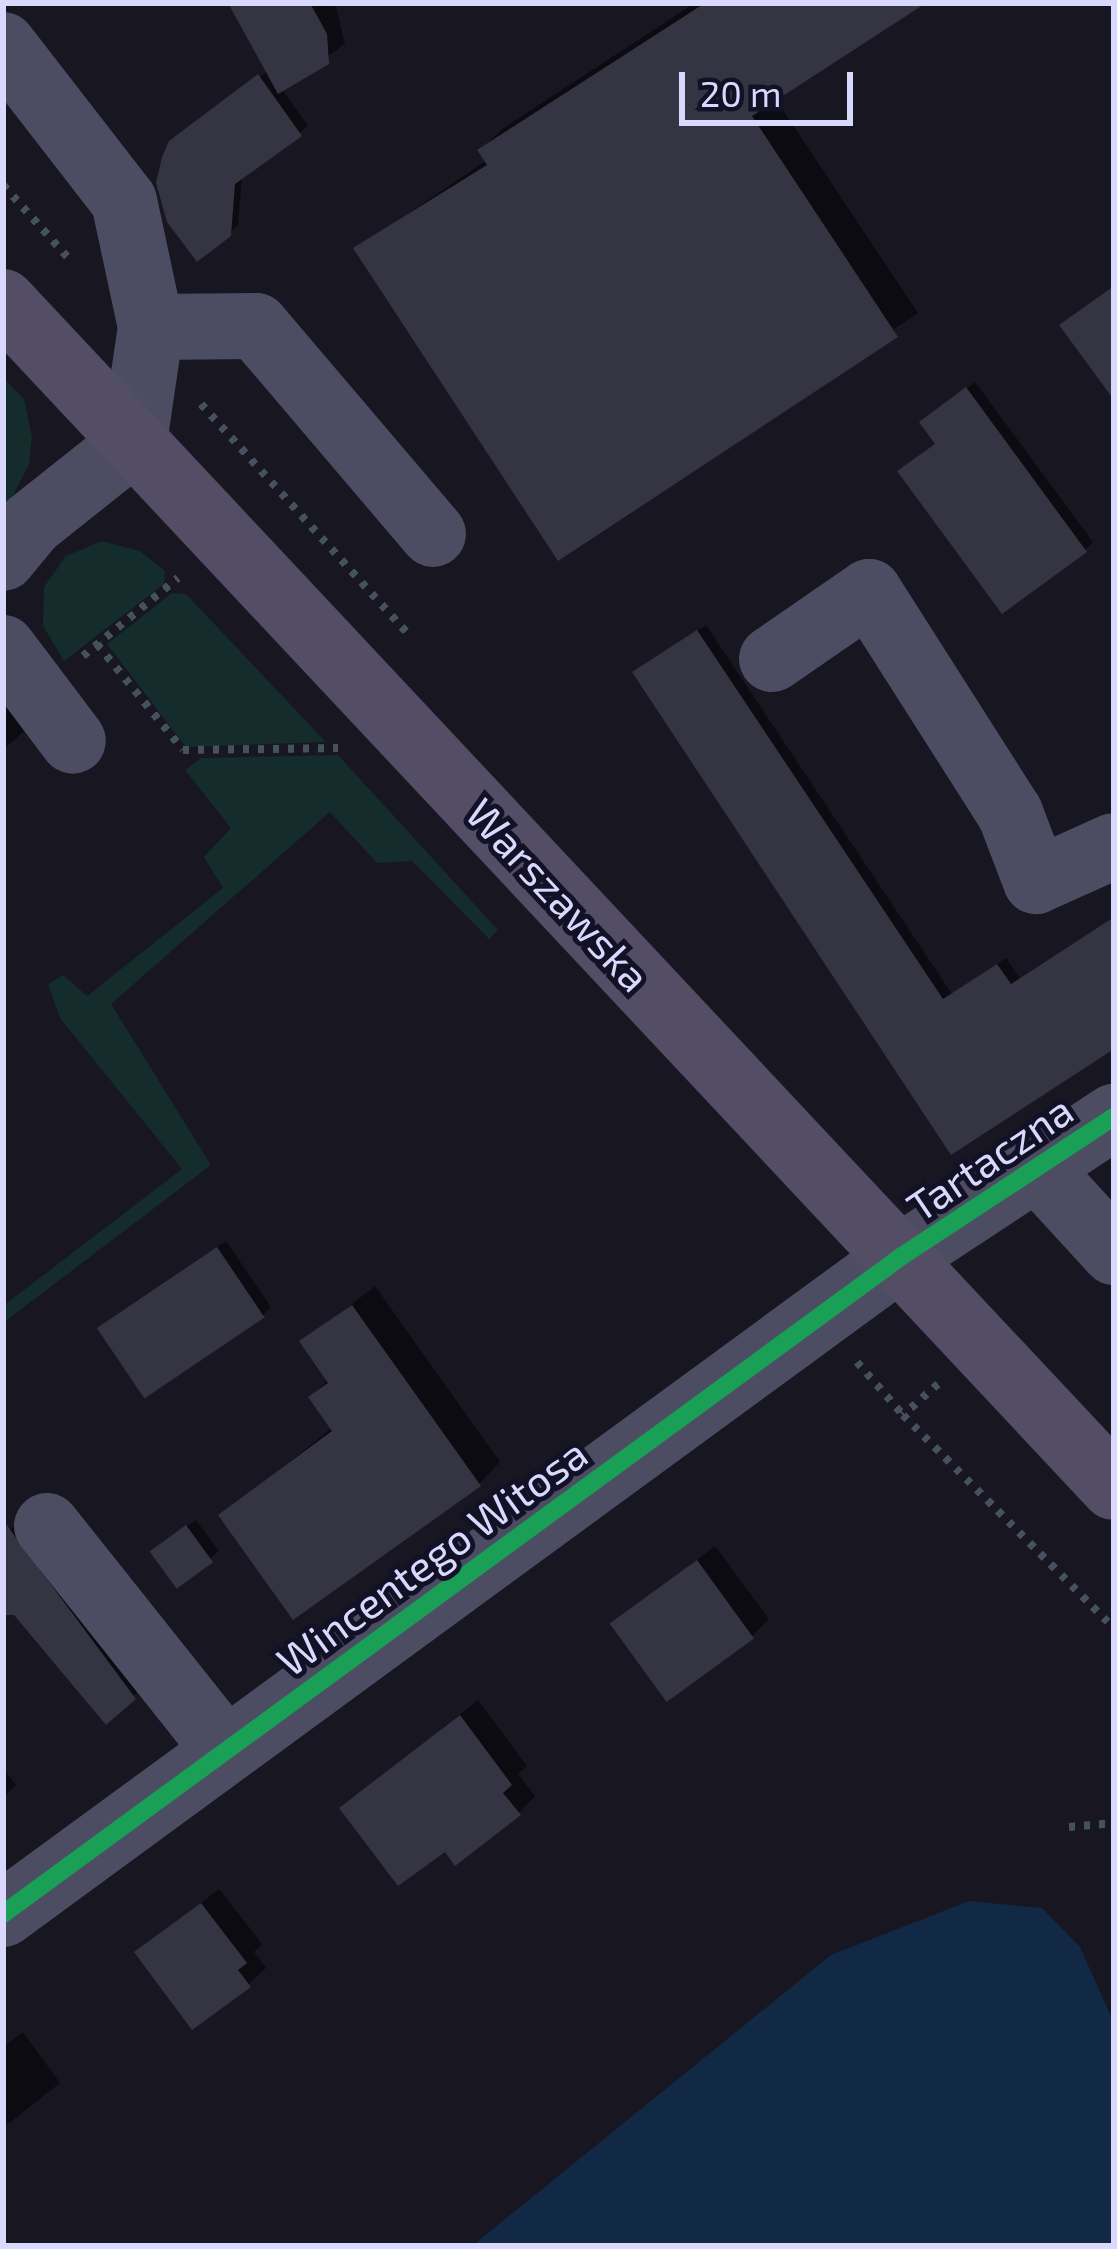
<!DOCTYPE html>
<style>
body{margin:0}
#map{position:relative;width:1117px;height:2249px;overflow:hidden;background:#171621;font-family:"Exo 2",sans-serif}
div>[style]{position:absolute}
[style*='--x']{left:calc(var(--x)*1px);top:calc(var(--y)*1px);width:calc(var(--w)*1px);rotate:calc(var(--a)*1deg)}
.green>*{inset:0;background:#142c2b}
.water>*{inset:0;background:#122946}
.shadow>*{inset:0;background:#0007}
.building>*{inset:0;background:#353443;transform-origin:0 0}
.path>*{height:8px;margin-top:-4px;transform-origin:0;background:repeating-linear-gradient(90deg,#45525d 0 6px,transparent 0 15px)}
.minor>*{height:66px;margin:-33px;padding:0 33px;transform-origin:33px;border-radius:33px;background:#4c4c62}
.major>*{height:66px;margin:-33px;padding:0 33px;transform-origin:33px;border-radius:33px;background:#534d66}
.cycleway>*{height:18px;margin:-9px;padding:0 9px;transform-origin:9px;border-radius:9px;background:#1a9f57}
span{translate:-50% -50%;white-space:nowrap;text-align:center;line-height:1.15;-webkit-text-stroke:10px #131126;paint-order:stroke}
.street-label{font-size:42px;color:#d9d8fd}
.frame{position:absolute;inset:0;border:6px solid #d9d8fd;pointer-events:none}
.scale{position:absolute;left:679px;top:72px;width:174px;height:54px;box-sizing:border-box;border:6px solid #d9d8fd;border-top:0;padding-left:15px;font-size:36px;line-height:42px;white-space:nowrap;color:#d9d8fd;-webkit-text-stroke:9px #131126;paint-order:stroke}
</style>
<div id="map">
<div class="green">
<i style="clip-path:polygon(3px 377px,24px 399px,32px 437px,29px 465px,3px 514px)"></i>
<i style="clip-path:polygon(102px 541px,140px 551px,165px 571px,164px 584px,64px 661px,43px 626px,44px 587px,66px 556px)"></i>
<i style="clip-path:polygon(172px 593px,186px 594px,326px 742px,186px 747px,107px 644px)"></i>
<i style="clip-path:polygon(338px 755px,498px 930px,489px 939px,412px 861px,377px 863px,330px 812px,111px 1004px,211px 1165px,3px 1323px,3px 1306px,182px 1169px,60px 1018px,48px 984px,63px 975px,87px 996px,223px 888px,204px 857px,231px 828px,185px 770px,201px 758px)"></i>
</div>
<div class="water">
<i style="clip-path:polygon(969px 1901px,1042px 1908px,1080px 1947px,1114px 2023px,1114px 2246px,472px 2246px,831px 1955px)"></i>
</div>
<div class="shadow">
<i style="clip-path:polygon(231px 3px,335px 3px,345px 44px,281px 88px,308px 126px,242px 176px,238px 225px,229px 234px,174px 141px,272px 68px)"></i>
<i style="clip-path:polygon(695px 3px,923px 3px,775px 98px,918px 313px,559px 556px,357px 248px,487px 160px,481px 150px,502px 129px)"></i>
<i style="clip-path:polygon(975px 382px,1093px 542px,1085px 550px,938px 443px,931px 415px)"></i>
<i style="clip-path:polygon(706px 625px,952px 994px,1006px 958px,1020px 978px,1114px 917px,1114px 1046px,952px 1151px,636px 672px)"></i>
<i style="clip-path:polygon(3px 693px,29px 727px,3px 750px)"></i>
<i style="clip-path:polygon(226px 1241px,271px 1307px,263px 1315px,110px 1321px)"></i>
<i style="clip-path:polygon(375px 1286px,500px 1462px,479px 1484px,222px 1516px,333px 1427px,311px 1397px,329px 1379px,303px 1342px)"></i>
<i style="clip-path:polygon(196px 1520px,219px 1551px,177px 1584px,161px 1543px)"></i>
<i style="clip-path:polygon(18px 1523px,142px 1688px,106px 1720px,3px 1596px,3px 1536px)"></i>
<i style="clip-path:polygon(715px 1546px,769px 1619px,752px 1636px,614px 1624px)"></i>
<i style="clip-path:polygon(478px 1700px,527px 1766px,518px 1774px,535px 1796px,519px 1813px,343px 1808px)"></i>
<i style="clip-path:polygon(3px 1768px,16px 1785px,3px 1798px)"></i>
<i style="clip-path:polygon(219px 1889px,262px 1944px,254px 1952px,266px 1968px,249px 1984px,138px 1952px)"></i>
<i style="clip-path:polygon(23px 2032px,60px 2083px,3px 2128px,3px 2047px)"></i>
</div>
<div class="building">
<i style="clip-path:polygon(228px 3px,310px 3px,327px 34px,329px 64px,278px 94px)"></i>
<i style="clip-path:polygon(705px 3px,926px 3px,752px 116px,898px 337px,558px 561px,353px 248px,487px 165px,477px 150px)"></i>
<i style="clip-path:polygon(258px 74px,302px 136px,235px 184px,231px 236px,197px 262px,167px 222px,156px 183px,162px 157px,169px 141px)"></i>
<i style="clip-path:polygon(1114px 286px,1114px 400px,1059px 325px)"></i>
<i style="clip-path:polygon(966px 387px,1087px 552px,1002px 614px,897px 471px,935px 444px,919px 422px)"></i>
<i style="clip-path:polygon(697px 630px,943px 999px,997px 964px,1011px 984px,1114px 917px,1114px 1049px,951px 1155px,632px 672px)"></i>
<i style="left:217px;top:1247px;width:85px;height:145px;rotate:56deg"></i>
<i style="clip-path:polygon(352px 1305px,481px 1486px,293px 1620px,218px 1515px,332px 1431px,308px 1397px,328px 1383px,299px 1341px)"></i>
<i style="clip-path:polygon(3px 1520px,136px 1699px,106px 1725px,14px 1615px,3px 1615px)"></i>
<i style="left:186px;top:1525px;width:46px;height:45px;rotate:54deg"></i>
<i style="left:697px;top:1560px;width:97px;height:108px;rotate:54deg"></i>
<i style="clip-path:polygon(460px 1715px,512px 1785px,503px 1793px,521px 1815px,455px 1866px,445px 1852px,398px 1886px,339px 1808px)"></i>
<i style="clip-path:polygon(201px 1903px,247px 1963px,238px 1970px,251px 1987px,192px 2030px,134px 1952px)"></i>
</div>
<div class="path">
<i style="--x:3;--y:185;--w:101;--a:48.2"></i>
<i style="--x:201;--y:404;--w:309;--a:48"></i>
<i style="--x:97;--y:644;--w:136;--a:50.9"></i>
<i style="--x:183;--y:750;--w:155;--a:-0.7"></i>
<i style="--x:83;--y:656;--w:123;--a:-39.4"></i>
<i style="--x:857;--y:1362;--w:70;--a:49"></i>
<i style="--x:938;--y:1384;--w:47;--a:138.5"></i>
<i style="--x:903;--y:1415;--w:300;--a:45.3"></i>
<i style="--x:1069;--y:1827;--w:45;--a:-5.1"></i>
</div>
<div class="minor">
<i style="--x:3;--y:45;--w:197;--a:52.2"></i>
<i style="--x:124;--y:201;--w:129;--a:77.9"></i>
<i style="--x:151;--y:327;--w:116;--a:98.4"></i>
<i style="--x:134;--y:442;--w:132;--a:141.5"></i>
<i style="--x:31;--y:524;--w:44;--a:129.5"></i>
<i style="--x:151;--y:327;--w:105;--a:-0.5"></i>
<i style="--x:256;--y:326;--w:273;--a:49.6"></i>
<i style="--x:3;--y:648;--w:116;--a:53"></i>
<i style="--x:772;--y:659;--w:118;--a:-34.6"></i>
<i style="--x:869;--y:592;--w:262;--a:57.5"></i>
<i style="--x:1010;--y:813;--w:73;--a:69.1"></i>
<i style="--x:1036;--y:881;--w:85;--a:-24.2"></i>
<i style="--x:1038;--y:1169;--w:113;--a:47.5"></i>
<i style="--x:47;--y:1526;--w:286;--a:51.5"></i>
<i style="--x:3;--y:1914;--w:1114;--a:-36.2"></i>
<i style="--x:902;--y:1256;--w:254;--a:-33.3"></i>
</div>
<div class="major">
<i style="--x:3;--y:302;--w:1624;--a:46.85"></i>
</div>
<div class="cycleway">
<i style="--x:3;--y:1914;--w:1114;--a:-36.2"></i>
<i style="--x:902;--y:1256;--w:254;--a:-33.3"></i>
</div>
<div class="street-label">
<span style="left:559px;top:894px;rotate:47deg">Warszawska</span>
<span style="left:989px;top:1157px;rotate:-34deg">Tartaczna</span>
<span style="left:431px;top:1556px;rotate:-36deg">Wincentego Witosa</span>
</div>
<div class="frame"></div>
<div class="scale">20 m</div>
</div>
